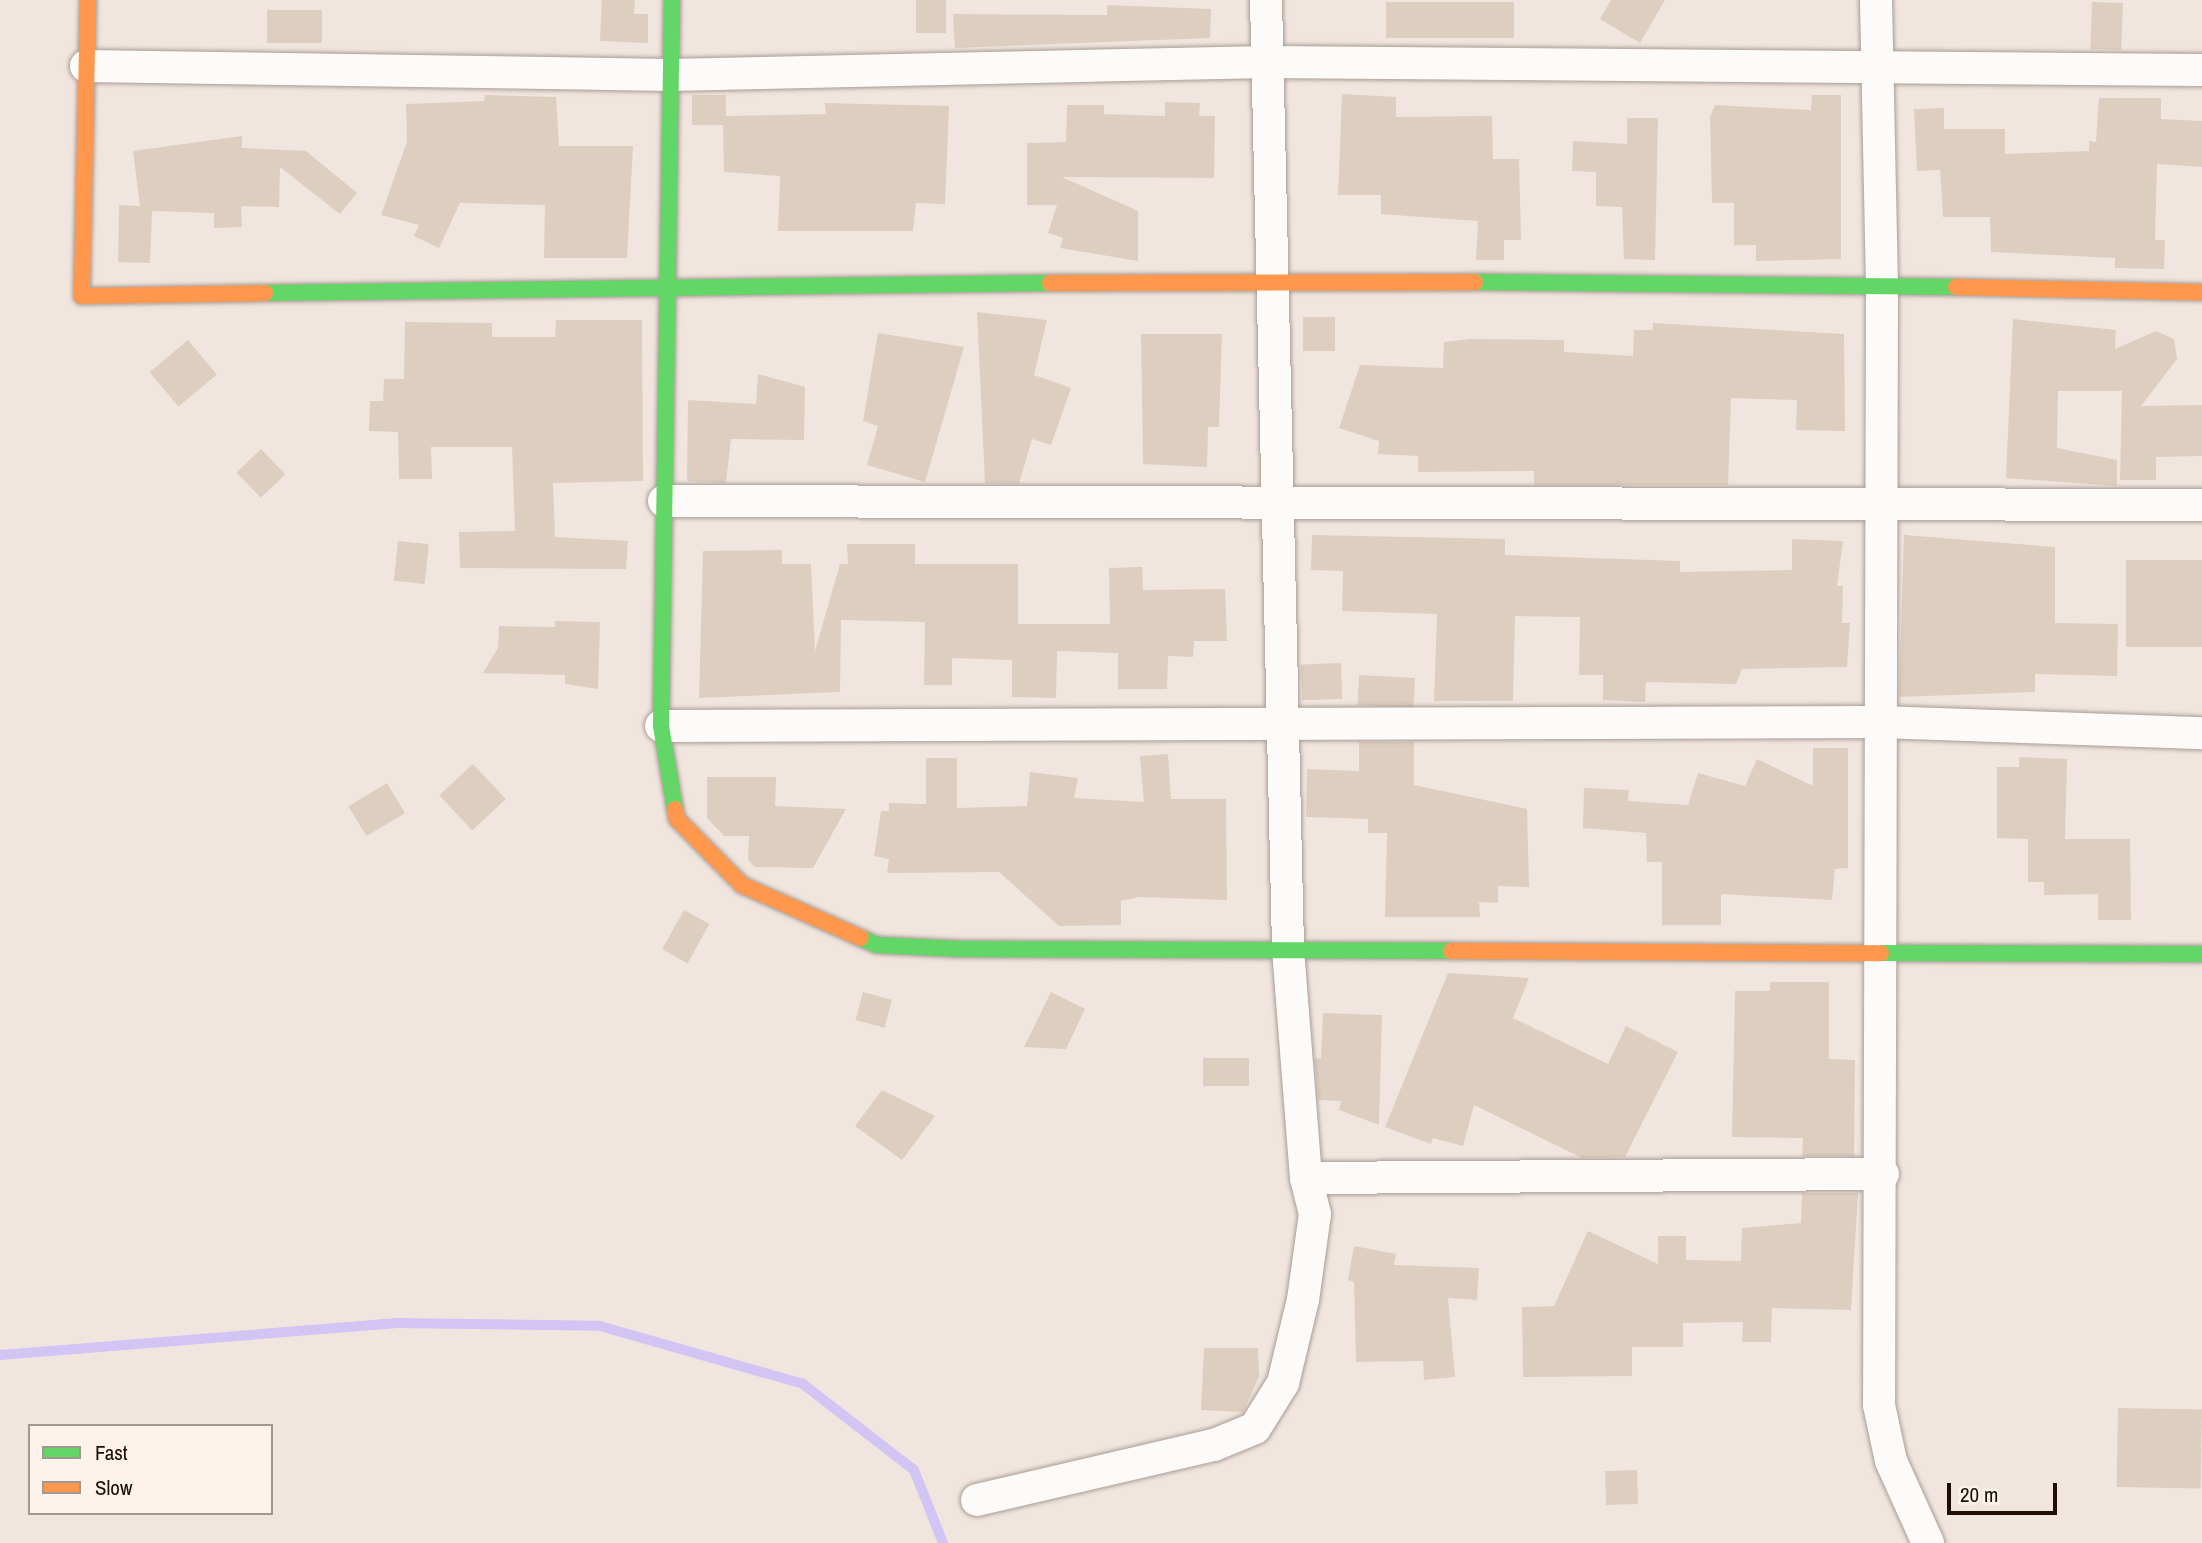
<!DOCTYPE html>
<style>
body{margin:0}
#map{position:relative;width:2202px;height:1543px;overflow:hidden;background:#f1e6df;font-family:"Archivo Narrow",sans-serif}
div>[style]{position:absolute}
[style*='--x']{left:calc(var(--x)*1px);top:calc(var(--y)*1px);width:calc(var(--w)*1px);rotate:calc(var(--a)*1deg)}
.stream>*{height:10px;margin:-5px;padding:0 5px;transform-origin:5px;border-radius:5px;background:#d2c5f4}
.building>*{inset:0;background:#ddcebf;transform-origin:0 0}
.roads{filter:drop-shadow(0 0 2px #a99c94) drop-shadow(0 0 2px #a99c94)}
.street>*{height:32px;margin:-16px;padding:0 16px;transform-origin:16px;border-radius:16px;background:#fdfbfa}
.fast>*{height:16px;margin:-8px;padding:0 8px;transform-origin:8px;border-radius:8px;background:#63d668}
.slow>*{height:16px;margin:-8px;padding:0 8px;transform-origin:8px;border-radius:8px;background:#ff974d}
span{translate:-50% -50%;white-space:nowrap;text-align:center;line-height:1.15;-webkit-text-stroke:6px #fdf3ed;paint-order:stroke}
.legend{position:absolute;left:28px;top:1424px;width:245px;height:91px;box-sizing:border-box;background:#fdf3ed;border:2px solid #a49790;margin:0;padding:9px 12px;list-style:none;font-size:21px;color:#1e0e04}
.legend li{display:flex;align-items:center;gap:14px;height:35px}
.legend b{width:35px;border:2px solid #a49790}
.scale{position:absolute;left:1947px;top:1483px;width:110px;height:32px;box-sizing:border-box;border:4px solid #1e0e04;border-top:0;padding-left:9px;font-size:21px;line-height:24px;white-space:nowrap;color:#1e0e04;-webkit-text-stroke:5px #fdf3ed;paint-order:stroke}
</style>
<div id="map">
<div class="stream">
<i style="--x:0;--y:1355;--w:396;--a:-4.6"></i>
<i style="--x:395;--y:1323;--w:205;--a:0.8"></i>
<i style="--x:600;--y:1326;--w:211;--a:15.9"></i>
<i style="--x:803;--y:1384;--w:140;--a:37.8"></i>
<i style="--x:914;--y:1470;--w:79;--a:68.3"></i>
</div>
<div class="building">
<i style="clip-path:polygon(602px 0,635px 0,634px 14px,648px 14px,648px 43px,600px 41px)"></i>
<i style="left:916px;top:0;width:30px;height:33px"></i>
<i style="clip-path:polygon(1611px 0,1665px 0,1640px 43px,1600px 19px)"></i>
<i style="left:1386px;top:2px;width:128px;height:36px"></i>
<i style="left:2092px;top:2px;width:31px;height:47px;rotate:2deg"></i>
<i style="clip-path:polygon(1107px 5px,1211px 9px,1210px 38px,955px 48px,953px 14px,1107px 15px)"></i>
<i style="left:267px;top:10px;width:55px;height:33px"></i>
<i style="clip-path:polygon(1342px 94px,1396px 97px,1396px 117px,1492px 116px,1493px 159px,1519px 159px,1521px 240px,1504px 240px,1504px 260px,1476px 260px,1478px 221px,1381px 214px,1381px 195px,1338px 195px)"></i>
<i style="clip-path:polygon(485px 95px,556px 97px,559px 146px,633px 146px,627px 258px,544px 258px,545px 205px,460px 203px,439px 248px,414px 236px,419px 225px,381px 215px,407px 142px,406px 104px,484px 101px)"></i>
<i style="clip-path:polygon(692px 95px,726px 95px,726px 116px,826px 114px,825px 103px,949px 106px,945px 204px,916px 203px,913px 231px,778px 231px,780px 176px,724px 172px,723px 125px,692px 125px)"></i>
<i style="clip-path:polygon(1812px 95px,1841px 95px,1841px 259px,1756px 261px,1756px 245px,1734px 245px,1734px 203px,1712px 203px,1710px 117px,1715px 105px,1811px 110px)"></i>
<i style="clip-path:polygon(2099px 98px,2161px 98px,2161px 119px,2202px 121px,2202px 167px,2157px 164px,2155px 240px,2165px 240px,2164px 269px,2115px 268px,2115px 258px,1991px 252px,1990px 217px,1943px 217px,1940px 170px,1917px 171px,1914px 109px,1944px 108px,1944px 129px,2005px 129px,2005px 154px,2089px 151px,2089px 141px,2096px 142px)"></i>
<i style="clip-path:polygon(1165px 102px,1200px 103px,1199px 116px,1215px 116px,1214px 178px,1062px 177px,1138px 211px,1138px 261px,1060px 248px,1063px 238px,1048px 233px,1057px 205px,1027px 205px,1027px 143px,1066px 142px,1067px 105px,1104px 105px,1104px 114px,1165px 116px)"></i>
<i style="clip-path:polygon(1627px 118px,1658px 118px,1655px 260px,1624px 259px,1622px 207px,1596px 206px,1596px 172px,1572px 171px,1573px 141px,1627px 144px)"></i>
<i style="clip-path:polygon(242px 136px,242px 148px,306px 151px,357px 193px,340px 214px,280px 167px,279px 207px,241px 206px,242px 227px,214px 228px,214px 213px,152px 211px,150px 263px,118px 262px,119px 205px,140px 206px,133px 151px)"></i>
<i style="clip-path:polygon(977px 312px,1047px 320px,1034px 375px,1071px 388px,1051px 445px,1032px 439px,1019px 484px,985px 483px)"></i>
<i style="left:1303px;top:317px;width:32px;height:34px"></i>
<i style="clip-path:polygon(2013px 319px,2116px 330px,2115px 349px,2156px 331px,2174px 339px,2177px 359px,2141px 406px,2202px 405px,2202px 456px,2156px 457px,2156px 480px,2120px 480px,2122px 391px,2058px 391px,2057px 448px,2117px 460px,2117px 486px,2006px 478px)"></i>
<i style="clip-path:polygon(556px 320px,642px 320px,643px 481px,553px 483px,555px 537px,628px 541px,626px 569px,460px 568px,459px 532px,515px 531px,512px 447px,431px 447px,432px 479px,399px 479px,398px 432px,369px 431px,370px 401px,383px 401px,384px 379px,404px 379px,405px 322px,492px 323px,492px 337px,555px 337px)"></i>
<i style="clip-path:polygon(1653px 323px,1844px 334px,1845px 431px,1796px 430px,1797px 400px,1731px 398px,1728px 485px,1534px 485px,1534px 471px,1418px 472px,1418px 456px,1378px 454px,1379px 441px,1339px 428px,1360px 365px,1443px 368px,1444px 342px,1471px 339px,1564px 340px,1564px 352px,1633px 356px,1634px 330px,1653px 330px)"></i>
<i style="clip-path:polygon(878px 333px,964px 347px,925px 482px,867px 465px,878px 426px,863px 421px)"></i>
<i style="clip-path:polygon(1141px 334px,1222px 334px,1219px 427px,1208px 427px,1207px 467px,1143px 464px)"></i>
<i style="left:188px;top:340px;width:45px;height:50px;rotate:50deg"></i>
<i style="clip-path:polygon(758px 374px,805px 387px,804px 440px,731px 439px,726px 483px,687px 481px,688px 400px,756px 404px)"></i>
<i style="left:261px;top:449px;width:35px;height:34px;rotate:46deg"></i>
<i style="clip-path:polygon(1312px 535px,1505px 539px,1505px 555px,1680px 561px,1680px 572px,1792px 570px,1792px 539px,1843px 541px,1837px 586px,1843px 586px,1842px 623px,1850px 623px,1847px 667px,1742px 669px,1736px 684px,1646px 682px,1645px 702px,1603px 700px,1603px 675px,1579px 675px,1580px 617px,1515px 616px,1513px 701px,1434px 701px,1437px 614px,1342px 611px,1343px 571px,1311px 570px)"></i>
<i style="clip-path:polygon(1904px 535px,2055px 547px,2055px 623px,2118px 624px,2117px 676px,2035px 674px,2035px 692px,1899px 697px)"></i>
<i style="left:398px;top:541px;width:31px;height:40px;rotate:6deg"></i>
<i style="clip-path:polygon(847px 544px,915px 544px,915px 564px,1018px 564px,1018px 624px,1110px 624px,1109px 568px,1142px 567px,1143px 590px,1225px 589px,1227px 641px,1194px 641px,1193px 657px,1168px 656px,1167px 689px,1118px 689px,1118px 653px,1057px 651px,1056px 698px,1012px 697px,1012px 660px,952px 658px,952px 685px,924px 685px,925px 622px,841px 620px,840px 692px,699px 698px,703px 551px,782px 550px,782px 564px,811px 564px,815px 651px,840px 564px,848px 564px)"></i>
<i style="left:2126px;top:560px;width:76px;height:87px"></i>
<i style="clip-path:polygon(555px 621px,600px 622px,598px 689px,565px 684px,565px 675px,483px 673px,498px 648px,499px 626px,555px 627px)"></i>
<i style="left:1341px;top:663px;width:36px;height:40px;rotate:88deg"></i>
<i style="left:1359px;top:675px;width:56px;height:30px;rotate:3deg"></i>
<i style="clip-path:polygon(1359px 742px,1414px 742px,1414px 785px,1527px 809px,1529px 887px,1498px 886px,1498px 903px,1479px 902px,1480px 917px,1385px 917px,1387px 833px,1368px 833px,1368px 819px,1306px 817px,1307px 769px,1359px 771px)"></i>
<i style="clip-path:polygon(1813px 748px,1848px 748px,1848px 868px,1835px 869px,1832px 900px,1721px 894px,1721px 925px,1662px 925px,1662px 862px,1647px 862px,1646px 833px,1583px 828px,1584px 788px,1629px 790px,1628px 801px,1688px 805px,1698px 773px,1745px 786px,1757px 759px,1813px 786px)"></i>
<i style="clip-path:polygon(1168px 754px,1171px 799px,1226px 799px,1227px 900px,1139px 897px,1121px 901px,1121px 925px,1059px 926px,999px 872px,887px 873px,889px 859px,874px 856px,881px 811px,889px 811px,889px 803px,926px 804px,926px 758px,957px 758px,957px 808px,1027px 806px,1030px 772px,1078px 778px,1074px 798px,1144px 802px,1140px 756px)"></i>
<i style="clip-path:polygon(2019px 757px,2067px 759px,2065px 839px,2130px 839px,2131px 920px,2098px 920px,2098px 894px,2044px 895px,2044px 882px,2028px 882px,2028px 839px,1997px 838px,1997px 767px,2019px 767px)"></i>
<i style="left:473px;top:764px;width:48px;height:46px;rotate:47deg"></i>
<i style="clip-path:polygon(707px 777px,776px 777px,775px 806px,846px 809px,813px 868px,755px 867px,748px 860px,749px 836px,724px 836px,707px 818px)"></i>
<i style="left:387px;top:783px;width:35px;height:45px;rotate:59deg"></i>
<i style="left:684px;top:910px;width:29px;height:45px;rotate:29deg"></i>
<i style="clip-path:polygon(1448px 973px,1529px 978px,1513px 1018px,1608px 1064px,1626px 1026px,1678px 1052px,1625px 1157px,1582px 1158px,1474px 1105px,1463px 1146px,1433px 1138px,1431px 1144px,1385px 1127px)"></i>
<i style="clip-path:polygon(1770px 982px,1829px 982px,1829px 1059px,1855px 1060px,1854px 1156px,1802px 1156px,1803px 1138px,1732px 1137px,1735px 991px,1770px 991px)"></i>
<i style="left:863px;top:992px;width:30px;height:29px;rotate:15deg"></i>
<i style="clip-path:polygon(1051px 992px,1085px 1009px,1066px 1049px,1024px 1047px)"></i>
<i style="clip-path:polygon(1323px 1013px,1382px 1015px,1379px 1125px,1339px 1110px,1341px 1101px,1318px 1100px,1315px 1058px,1321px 1059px)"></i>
<i style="left:1203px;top:1058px;width:46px;height:28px"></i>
<i style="clip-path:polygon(882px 1090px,935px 1116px,902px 1160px,855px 1126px)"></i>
<i style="clip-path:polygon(1802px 1193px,1858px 1193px,1851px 1310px,1772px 1308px,1771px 1342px,1742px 1342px,1743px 1322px,1683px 1323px,1683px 1347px,1632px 1347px,1632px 1376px,1523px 1377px,1522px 1307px,1554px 1306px,1588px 1231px,1658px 1264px,1658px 1236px,1686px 1236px,1686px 1260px,1741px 1261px,1742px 1228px,1801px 1223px)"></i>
<i style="clip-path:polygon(1354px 1246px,1396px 1254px,1394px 1265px,1479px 1268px,1477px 1300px,1448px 1298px,1455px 1377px,1424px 1380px,1423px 1361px,1356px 1362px,1354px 1282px,1348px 1280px)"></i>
<i style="clip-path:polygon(1204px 1348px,1258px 1348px,1259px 1377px,1243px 1412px,1201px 1410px)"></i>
<i style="left:2118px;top:1408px;width:84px;height:79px;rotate:1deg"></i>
<i style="left:1637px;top:1470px;width:34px;height:32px;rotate:88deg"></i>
</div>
<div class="roads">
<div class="street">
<i style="--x:1876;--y:0;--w:285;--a:88.8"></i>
<i style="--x:1882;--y:285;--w:1120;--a:90.15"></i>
<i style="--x:1879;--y:1405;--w:57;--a:77.9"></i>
<i style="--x:1891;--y:1461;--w:90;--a:65.7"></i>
<i style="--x:86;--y:66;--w:584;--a:0.88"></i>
<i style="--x:670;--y:75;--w:597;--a:-1.25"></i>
<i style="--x:1267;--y:62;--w:935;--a:0.49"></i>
<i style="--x:664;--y:501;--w:1538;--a:0.15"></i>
<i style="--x:661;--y:726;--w:1219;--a:-0.19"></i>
<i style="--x:1880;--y:722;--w:322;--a:2"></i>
<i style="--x:1306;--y:1178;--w:577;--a:-0.4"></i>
<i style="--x:977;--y:1500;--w:243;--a:-13.1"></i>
<i style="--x:1214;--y:1445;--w:44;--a:-22.5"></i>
<i style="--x:1255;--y:1428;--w:53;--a:-58.1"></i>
<i style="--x:1283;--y:1383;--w:85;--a:-76.5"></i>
<i style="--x:1303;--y:1300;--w:87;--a:-82.1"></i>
<i style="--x:1315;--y:1214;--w:37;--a:-104"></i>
<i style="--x:1306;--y:1178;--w:232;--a:-94.5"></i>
<i style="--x:1288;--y:947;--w:947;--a:-91.33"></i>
</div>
<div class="fast">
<i style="--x:672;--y:0;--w:726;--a:90.87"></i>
<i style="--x:661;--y:726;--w:84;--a:80.4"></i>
<i style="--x:1475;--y:282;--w:481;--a:0.6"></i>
<i style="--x:265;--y:293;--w:785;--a:-0.73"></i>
<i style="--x:861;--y:938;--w:17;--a:24"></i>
<i style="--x:877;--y:945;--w:84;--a:2.7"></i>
<i style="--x:961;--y:949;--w:490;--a:0.2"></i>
<i style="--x:1881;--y:953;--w:321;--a:0.2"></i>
</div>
<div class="slow">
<i style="--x:88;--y:0;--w:296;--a:91.2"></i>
<i style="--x:82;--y:296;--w:183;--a:-0.9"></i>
<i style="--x:1050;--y:283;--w:425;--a:-0.1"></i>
<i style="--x:1956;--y:287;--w:246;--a:1.2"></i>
<i style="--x:675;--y:809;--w:10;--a:79"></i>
<i style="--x:677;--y:819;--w:93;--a:45.4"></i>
<i style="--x:742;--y:885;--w:130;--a:24"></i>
<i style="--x:1451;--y:951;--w:430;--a:0.3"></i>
</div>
</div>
<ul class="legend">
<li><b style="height:9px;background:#63d668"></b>Fast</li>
<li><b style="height:9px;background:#ff974d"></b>Slow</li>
</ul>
<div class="scale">20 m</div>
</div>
